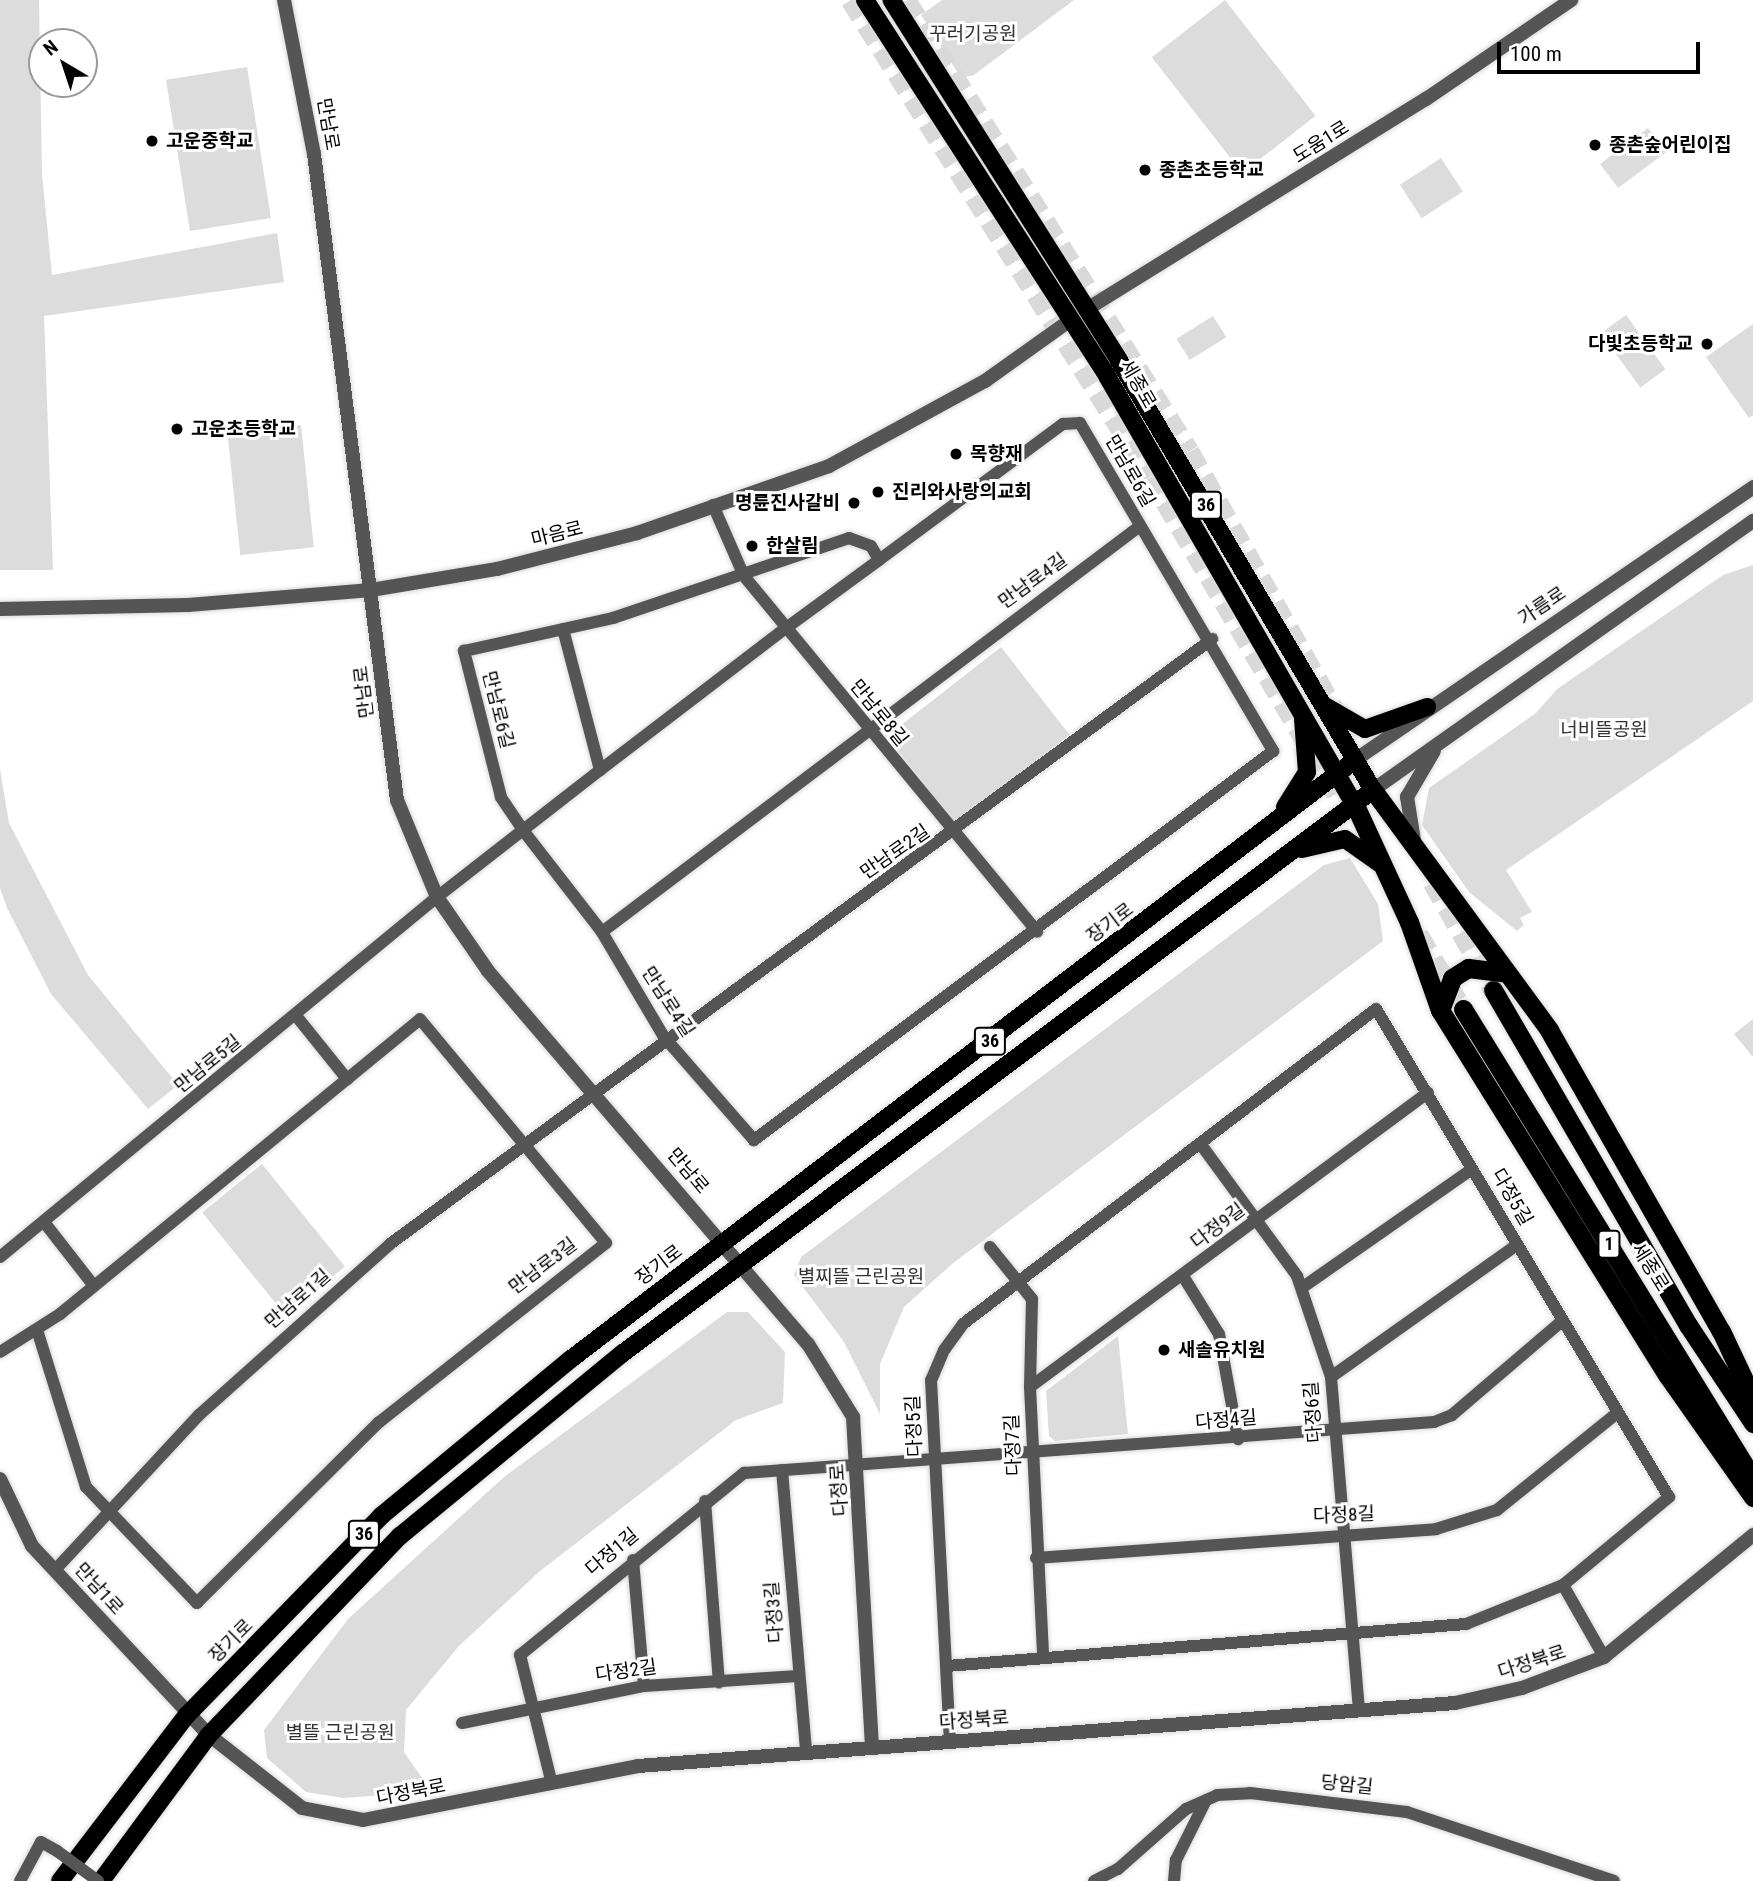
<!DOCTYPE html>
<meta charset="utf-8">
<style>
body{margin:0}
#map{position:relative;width:1753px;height:1881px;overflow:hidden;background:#fff;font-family:"Roboto Condensed","Noto Sans KR",sans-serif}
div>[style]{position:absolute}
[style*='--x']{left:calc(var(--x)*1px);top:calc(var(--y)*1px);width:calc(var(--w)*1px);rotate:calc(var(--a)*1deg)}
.green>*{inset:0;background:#dcdcdc;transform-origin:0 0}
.trunk-tunnel>*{height:19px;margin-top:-9.5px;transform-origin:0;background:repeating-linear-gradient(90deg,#d9d9d9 0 19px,transparent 0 29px)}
.roads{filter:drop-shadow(0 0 2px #dbdbdb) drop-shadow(0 0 2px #dbdbdb)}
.minor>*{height:12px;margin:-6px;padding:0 6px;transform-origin:6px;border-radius:6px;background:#555}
.tertiary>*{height:14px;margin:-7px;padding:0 7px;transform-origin:7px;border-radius:7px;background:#555}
.primary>*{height:18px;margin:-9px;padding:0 9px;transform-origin:9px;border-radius:9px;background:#000}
.trunk>*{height:19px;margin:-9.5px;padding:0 9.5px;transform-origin:9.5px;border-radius:9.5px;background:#000}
.minor-bridge>*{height:12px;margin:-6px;padding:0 6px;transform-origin:6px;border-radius:6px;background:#555}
.dots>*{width:19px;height:19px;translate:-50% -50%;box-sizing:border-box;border:4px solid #fff;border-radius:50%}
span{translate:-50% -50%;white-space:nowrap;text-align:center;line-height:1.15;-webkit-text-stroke:6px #fff;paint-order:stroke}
.shield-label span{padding:2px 5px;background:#fff;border:2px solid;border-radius:5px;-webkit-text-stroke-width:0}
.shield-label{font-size:18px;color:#000;font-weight:700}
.park-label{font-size:19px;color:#333}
.street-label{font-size:19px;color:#000}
.poi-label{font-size:19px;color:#000;font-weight:700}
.left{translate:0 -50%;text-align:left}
.right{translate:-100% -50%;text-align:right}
.north{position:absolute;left:28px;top:28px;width:70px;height:70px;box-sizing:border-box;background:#fff;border:2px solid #999;border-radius:50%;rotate:321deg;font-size:19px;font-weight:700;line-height:28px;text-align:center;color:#000}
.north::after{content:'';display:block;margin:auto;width:24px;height:32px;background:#000;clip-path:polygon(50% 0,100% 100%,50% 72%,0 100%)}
.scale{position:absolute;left:1497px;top:42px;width:203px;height:32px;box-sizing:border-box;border:4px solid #000;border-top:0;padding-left:9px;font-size:21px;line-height:24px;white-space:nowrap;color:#000;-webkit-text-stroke:5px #fff;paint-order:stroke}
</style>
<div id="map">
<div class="green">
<i style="clip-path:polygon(0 0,39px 0,42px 174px,52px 275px,277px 233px,284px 282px,44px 316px,53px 570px,0 570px)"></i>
<i style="clip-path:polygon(942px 0,1074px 0,974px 75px,961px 78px,921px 15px)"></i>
<i style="left:1225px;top:0;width:147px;height:93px;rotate:52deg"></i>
<i style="left:247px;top:67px;width:153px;height:82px;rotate:81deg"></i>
<i style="left:1648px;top:128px;width:30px;height:60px;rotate:53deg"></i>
<i style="left:1441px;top:158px;width:40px;height:49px;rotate:57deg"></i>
<i style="left:1626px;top:315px;width:67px;height:31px;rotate:54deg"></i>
<i style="left:1213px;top:316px;width:25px;height:43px;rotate:58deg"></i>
<i style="clip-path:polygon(1753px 324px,1753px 415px,1749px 418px,1706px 357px)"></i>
<i style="left:301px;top:425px;width:123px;height:74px;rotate:84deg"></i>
<i style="clip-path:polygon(1753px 565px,1753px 701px,1506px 870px,1532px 912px,1520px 918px,1524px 925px,1517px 931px,1469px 892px,1422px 825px,1429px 788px,1536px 713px,1557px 689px,1723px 575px)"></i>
<i style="left:1001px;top:647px;width:111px;height:145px;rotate:52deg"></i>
<i style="clip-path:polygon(0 769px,9px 823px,88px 975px,178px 1085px,148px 1109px,51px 994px,7px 908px,0 888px)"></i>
<i style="clip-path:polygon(1350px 858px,1378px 904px,1383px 941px,952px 1264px,904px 1307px,880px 1364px,880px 1414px,844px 1342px,794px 1275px,801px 1257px,1324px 865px)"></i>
<i style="clip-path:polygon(1753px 1019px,1753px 1057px,1734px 1034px)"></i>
<i style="left:262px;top:1164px;width:132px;height:77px;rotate:51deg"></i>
<i style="clip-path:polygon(727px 1312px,748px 1312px,785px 1352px,783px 1403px,736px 1420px,540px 1571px,458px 1647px,406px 1710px,404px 1752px,425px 1782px,400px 1794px,343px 1798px,306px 1792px,267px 1758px,264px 1730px,348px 1619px,504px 1477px)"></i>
<i style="clip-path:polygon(1118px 1336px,1128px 1434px,1055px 1441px,1049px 1436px,1046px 1391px)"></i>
</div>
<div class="trunk-tunnel">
<i style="--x:850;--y:0;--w:563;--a:57.83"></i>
<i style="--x:1150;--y:477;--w:401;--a:59.6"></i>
<i style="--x:907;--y:0;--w:532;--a:57.89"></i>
<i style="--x:1190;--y:451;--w:306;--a:60.7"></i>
<i style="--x:1432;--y:882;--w:124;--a:60.5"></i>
<i style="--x:1419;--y:934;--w:87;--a:59.6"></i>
</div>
<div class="roads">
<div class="minor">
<i style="--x:713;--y:505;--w:77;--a:66.4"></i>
<i style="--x:744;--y:576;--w:461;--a:50.5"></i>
<i style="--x:563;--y:629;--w:146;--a:75.3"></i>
<i style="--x:602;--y:932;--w:674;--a:-37.04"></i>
<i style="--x:297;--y:1017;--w:80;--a:51.1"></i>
<i style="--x:1202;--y:1146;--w:161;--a:53.8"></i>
<i style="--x:1297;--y:1276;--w:107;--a:71.4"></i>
<i style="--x:1331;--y:1377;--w:335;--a:85.2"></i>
<i style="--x:44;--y:1222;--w:81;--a:52"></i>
<i style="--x:990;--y:1247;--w:67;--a:51.1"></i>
<i style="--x:1032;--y:1299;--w:88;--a:91.3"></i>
<i style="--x:1030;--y:1387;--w:270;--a:87.2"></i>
<i style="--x:0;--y:1257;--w:566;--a:-39.48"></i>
<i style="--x:437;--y:897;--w:109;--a:-37.9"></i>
<i style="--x:523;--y:830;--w:98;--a:-37.9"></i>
<i style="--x:600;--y:770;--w:234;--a:-37.4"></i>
<i style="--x:786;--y:628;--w:115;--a:-36.2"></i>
<i style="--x:879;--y:560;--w:229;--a:-36.5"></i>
<i style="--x:1063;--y:424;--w:17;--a:-3"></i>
<i style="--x:1080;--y:423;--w:381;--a:59.5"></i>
<i style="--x:1273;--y:751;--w:649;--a:143.15"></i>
<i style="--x:754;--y:1140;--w:137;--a:-131.1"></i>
<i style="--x:664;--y:1037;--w:122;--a:-120.6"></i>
<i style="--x:602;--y:932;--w:129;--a:-127.8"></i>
<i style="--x:523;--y:830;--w:40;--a:-124"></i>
<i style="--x:501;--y:797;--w:151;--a:-104.2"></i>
<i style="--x:464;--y:651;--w:153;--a:-12.5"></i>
<i style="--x:613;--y:618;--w:249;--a:-18.7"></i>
<i style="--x:849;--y:538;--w:23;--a:20"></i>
<i style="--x:871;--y:546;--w:16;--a:60"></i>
<i style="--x:1183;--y:1276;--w:68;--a:58.2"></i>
<i style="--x:1219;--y:1334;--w:107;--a:79.7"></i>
<i style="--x:1303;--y:1287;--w:206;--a:-34.9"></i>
<i style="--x:0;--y:1352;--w:71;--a:-32.3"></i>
<i style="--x:60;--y:1314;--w:465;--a:-39.3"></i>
<i style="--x:420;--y:1019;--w:291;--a:50.3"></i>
<i style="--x:606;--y:1243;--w:289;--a:141.7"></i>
<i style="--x:379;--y:1422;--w:257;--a:135.2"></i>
<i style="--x:197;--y:1603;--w:161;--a:-133.7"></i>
<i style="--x:86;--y:1487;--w:164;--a:-107.3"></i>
<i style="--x:1331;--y:1377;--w:228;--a:-35.4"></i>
<i style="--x:1030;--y:1387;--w:495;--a:-36.5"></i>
<i style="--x:782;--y:1470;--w:282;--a:85.1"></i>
<i style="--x:705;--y:1501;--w:182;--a:85.6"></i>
<i style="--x:1036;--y:1558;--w:401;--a:-4.1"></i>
<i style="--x:1436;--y:1529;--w:64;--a:-17.3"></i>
<i style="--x:1497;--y:1510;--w:154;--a:-38.9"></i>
<i style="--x:633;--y:1560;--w:126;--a:85"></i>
<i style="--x:55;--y:1570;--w:212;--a:-47.1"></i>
<i style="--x:199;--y:1415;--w:256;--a:-41.8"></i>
<i style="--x:390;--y:1244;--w:1021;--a:-36.35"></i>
<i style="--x:1563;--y:1585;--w:83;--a:60.3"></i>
<i style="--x:947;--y:1666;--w:521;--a:-4.63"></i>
<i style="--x:1466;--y:1624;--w:105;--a:-21.9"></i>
<i style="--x:1563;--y:1585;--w:138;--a:-39.7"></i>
<i style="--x:1669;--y:1497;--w:569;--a:-120.98"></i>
<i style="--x:1376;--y:1009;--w:519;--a:142.67"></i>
<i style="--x:963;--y:1324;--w:32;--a:126"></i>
<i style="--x:944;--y:1350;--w:33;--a:113"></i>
<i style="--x:931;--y:1380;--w:361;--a:87"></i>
<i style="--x:462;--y:1723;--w:186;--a:-11.5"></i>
<i style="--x:644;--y:1686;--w:154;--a:-3.7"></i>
<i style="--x:551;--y:1780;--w:129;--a:-103.9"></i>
<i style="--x:520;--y:1655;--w:289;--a:-39.1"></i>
<i style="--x:744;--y:1473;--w:692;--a:-4.23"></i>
<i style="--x:1434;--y:1422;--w:19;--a:-21"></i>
<i style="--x:1452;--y:1415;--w:145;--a:-40.5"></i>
<i style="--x:20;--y:1881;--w:44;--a:-61.7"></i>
<i style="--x:41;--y:1842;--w:18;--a:29"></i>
<i style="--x:1094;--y:1881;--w:27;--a:-27"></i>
<i style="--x:1118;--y:1869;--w:91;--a:-41.4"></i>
<i style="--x:1186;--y:1809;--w:34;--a:-24"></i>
<i style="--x:1217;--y:1795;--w:33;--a:-3"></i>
<i style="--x:1250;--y:1793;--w:158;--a:6.9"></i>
<i style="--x:1407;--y:1812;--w:218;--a:18.4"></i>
<i style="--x:1174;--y:1881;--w:21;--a:-85"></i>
<i style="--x:1176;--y:1860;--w:67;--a:-63.4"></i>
</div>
<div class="tertiary">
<i style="--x:284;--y:0;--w:157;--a:79"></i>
<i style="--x:314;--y:154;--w:651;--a:82.68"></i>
<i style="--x:397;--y:800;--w:105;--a:67.6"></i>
<i style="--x:437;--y:897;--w:90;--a:55.4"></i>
<i style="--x:488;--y:971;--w:491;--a:49.4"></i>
<i style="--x:808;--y:1344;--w:86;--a:58.3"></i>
<i style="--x:853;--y:1417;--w:329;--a:86.7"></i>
<i style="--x:1087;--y:309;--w:399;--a:-31.8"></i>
<i style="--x:1426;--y:99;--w:176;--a:-34.3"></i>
<i style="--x:0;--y:609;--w:188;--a:-1.2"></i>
<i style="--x:188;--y:605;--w:184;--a:-4.7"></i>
<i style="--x:371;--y:590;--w:128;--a:-9.5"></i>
<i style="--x:497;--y:569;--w:145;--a:-14.4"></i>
<i style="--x:637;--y:533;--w:203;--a:-19.2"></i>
<i style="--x:829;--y:466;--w:178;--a:-28.6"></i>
<i style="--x:985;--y:381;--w:107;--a:-35.5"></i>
<i style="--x:1355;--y:760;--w:483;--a:-34.4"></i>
<i style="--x:1373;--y:790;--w:466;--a:-35.3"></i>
<i style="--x:1414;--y:840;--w:44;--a:-99.2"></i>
<i style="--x:1407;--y:797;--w:53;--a:-59.6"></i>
<i style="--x:0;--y:1479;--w:74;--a:64.5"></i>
<i style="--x:32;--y:1546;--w:259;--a:46.9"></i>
<i style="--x:209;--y:1735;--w:118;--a:38.1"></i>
<i style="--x:302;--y:1808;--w:62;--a:11.1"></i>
<i style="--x:363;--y:1820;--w:280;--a:-11.1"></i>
<i style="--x:638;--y:1766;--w:819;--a:-4.41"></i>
<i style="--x:1455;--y:1703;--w:69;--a:-12.6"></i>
<i style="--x:1522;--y:1688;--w:88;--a:-20.7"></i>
<i style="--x:1604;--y:1657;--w:193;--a:-39.3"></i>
</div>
<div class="primary">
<i style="--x:865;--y:0;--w:447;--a:57.2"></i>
<i style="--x:1107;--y:376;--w:493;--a:60"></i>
<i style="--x:1325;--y:706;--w:46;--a:29.9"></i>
<i style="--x:1365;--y:729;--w:66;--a:-19.5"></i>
<i style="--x:1285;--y:807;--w:41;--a:-57.8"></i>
<i style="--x:1307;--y:772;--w:53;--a:-94.3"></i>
<i style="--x:1302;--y:849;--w:44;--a:-13.1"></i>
<i style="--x:1345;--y:839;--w:42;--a:35.2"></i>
<i style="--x:60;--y:1881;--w:209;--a:-52.6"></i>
<i style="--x:187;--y:1715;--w:278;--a:-45.7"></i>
<i style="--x:381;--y:1516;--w:246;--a:-39.6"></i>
<i style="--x:571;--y:1359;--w:987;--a:-37.38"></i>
<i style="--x:101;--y:1881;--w:182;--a:-53.5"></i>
<i style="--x:209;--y:1735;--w:276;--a:-46.2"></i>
<i style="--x:400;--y:1536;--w:288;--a:-39.4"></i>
<i style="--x:623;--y:1353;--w:938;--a:-36.89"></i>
<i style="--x:1373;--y:790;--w:499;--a:-120.6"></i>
<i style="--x:1119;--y:360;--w:426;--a:-122.3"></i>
</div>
<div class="trunk">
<i style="--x:1373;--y:790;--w:298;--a:53.7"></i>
<i style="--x:1549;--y:1030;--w:347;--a:60.3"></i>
<i style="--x:1721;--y:1331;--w:75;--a:64.8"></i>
<i style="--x:1354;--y:803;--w:131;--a:65.2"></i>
<i style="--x:1409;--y:922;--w:93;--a:70.6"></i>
<i style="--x:1440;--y:1010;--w:431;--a:58.1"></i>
<i style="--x:1668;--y:1376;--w:148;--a:54.9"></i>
<i style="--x:1493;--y:990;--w:388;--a:59.8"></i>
<i style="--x:1688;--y:1325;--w:118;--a:56.4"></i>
<i style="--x:1463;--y:1009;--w:552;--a:58.32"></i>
<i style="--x:1440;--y:1010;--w:34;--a:-69"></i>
<i style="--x:1452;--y:978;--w:19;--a:-32"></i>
<i style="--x:1468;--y:968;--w:39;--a:7"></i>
</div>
</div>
<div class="minor-bridge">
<i style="--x:57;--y:1851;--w:51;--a:36.2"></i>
</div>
<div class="dots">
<i style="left:152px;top:141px;background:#000"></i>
<i style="left:1595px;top:145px;background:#000"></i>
<i style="left:1145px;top:170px;background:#000"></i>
<i style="left:1707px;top:344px;background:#000"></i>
<i style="left:177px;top:429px;background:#000"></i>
<i style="left:956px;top:454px;background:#000"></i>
<i style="left:878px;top:492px;background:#000"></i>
<i style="left:854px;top:503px;background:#000"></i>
<i style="left:752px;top:546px;background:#000"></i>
<i style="left:1164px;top:1350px;background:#000"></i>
</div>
<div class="shield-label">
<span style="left:1206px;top:505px">36</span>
<span style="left:990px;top:1041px">36</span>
<span style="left:1609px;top:1244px">1</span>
<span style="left:364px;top:1534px">36</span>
</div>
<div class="park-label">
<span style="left:973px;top:34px">꾸러기공원</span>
<span style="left:1604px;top:730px">너비뜰공원</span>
<span style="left:861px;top:1277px">별찌뜰 근린공원</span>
<span style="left:340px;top:1733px">별뜰 근린공원</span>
</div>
<div class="street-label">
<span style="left:328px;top:124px;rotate:80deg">만남로</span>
<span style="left:1321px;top:142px;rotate:-32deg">도움1로</span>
<span style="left:1138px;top:384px;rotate:60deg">세종로</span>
<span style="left:1130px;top:471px;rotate:60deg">만남로6길</span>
<span style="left:557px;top:534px;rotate:-14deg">마음로</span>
<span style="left:1033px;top:581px;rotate:-36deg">만남로4길</span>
<span style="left:1542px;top:606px;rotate:-34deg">가름로</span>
<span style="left:364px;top:692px;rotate:-97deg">만남로</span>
<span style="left:498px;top:710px;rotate:76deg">만남로6길</span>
<span style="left:879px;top:713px;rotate:51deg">만남로8길</span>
<span style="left:895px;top:852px;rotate:-35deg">만남로2길</span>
<span style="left:1110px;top:923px;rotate:-37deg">장기로</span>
<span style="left:668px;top:1002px;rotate:57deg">만남로4길</span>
<span style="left:208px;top:1064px;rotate:-39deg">만남로5길</span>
<span style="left:688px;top:1171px;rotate:50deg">만남로</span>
<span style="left:1512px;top:1197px;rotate:60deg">다정5길</span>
<span style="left:1218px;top:1226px;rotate:-37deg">다정9길</span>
<span style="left:659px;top:1265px;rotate:-37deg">장기로</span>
<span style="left:543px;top:1266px;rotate:-37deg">만남로3길</span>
<span style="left:1650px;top:1267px;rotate:58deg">세종로</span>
<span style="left:298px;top:1299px;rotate:-41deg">만남로1길</span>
<span style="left:1313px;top:1412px;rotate:-94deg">다정6길</span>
<span style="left:1226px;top:1420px;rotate:-5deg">다정4길</span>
<span style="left:914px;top:1426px;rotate:-92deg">다정5길</span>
<span style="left:1013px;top:1445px;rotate:-92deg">다정7길</span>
<span style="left:839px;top:1490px;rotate:-94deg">다정로</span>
<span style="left:1344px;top:1515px;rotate:-2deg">다정8길</span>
<span style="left:612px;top:1552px;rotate:-40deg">다정1길</span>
<span style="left:99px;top:1589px;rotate:48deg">만남1로</span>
<span style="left:774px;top:1612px;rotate:-94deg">다정3길</span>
<span style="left:231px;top:1641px;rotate:-45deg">장기로</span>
<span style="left:1532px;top:1662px;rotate:-18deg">다정북로</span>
<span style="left:626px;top:1671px;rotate:-8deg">다정2길</span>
<span style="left:974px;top:1720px;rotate:-4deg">다정북로</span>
<span style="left:1347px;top:1785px;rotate:6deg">당암길</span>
<span style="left:411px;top:1792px;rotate:-11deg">다정북로</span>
</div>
<div class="poi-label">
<span class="left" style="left:166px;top:141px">고운중학교</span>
<span class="left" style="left:1609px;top:145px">종촌숲어린이집</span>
<span class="left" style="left:1159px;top:170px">종촌초등학교</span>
<span class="right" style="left:1693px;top:344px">다빛초등학교</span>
<span class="left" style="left:191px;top:429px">고운초등학교</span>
<span class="left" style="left:970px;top:454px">목향재</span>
<span class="left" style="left:892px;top:492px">진리와사랑의교회</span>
<span class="right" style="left:840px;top:503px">명륜진사갈비</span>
<span class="left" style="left:766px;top:546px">한살림</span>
<span class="left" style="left:1178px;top:1350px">새솔유치원</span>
</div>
<div class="north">N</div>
<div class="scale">100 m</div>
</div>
